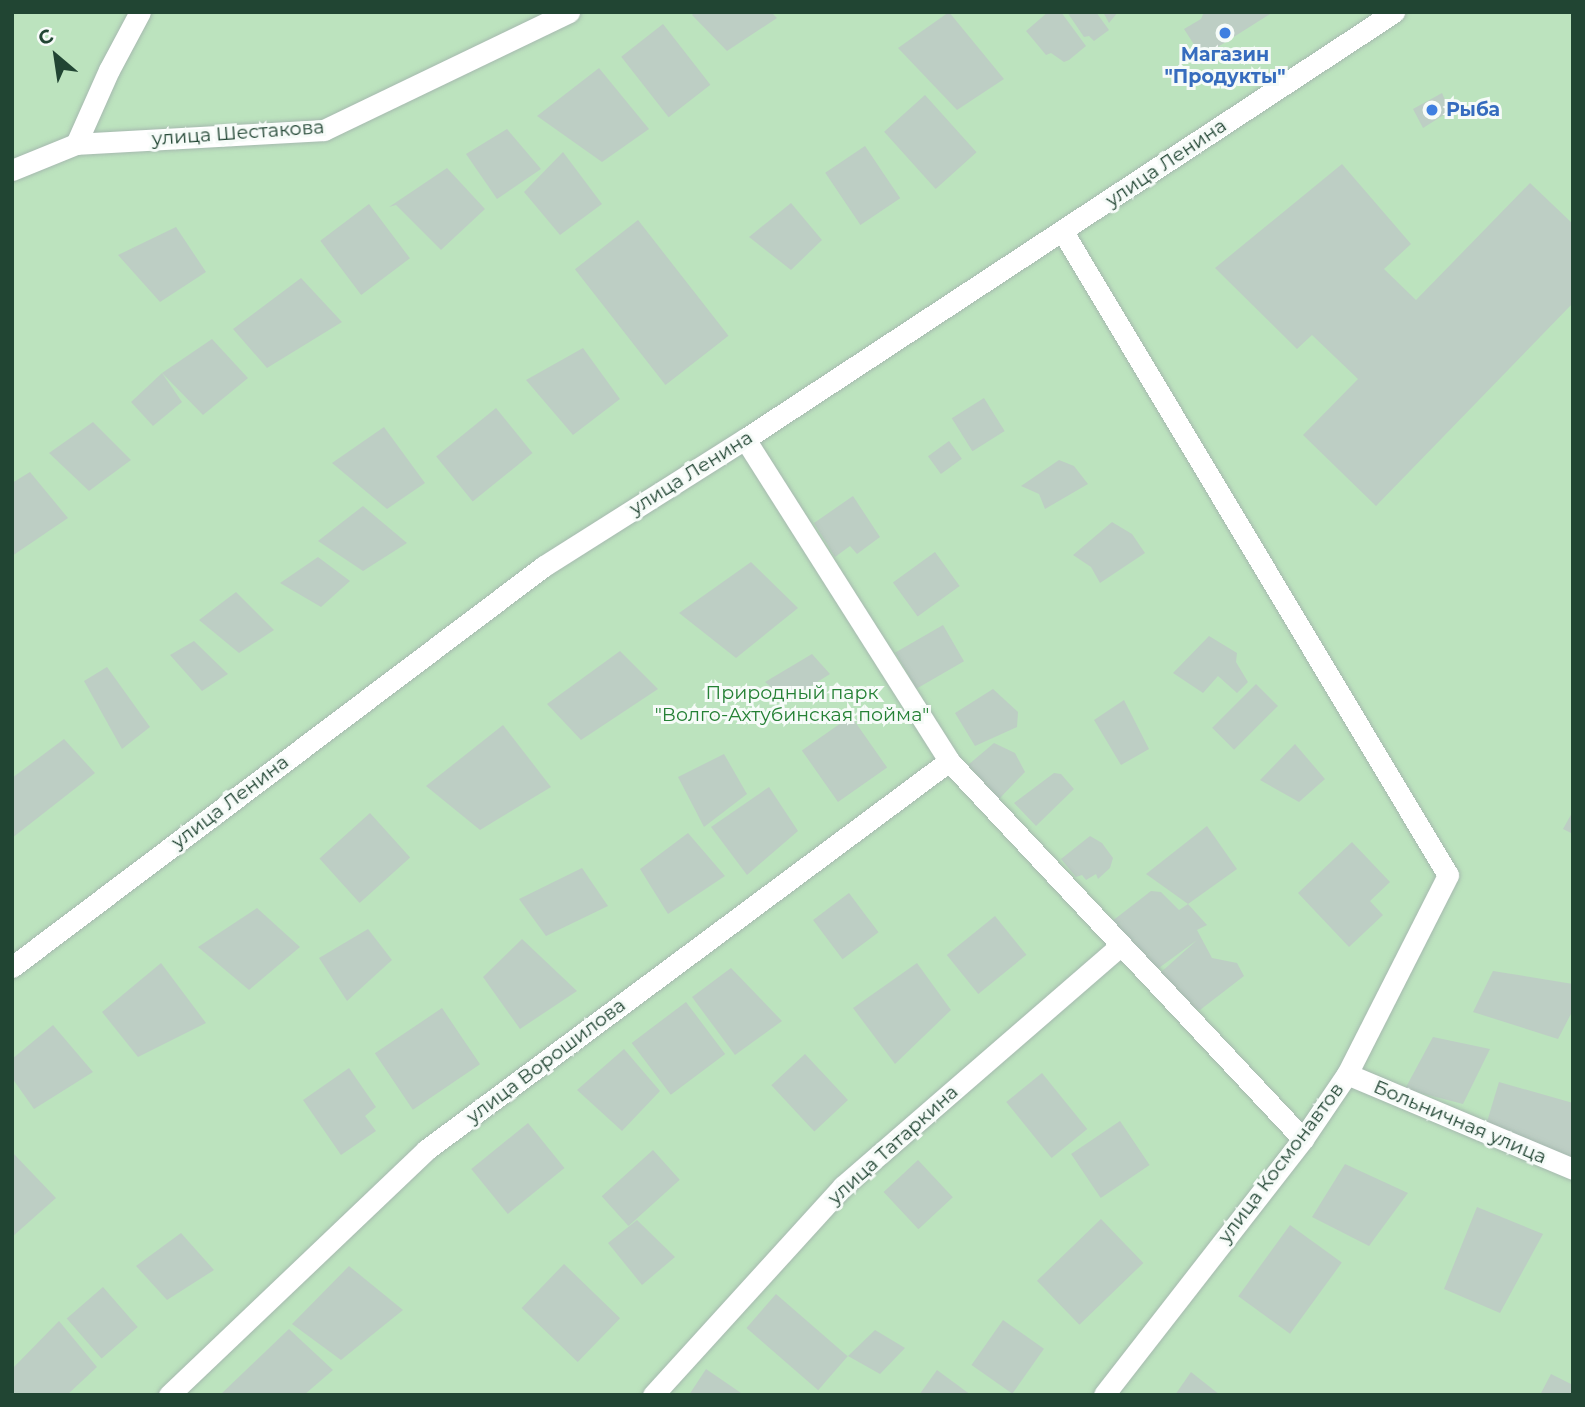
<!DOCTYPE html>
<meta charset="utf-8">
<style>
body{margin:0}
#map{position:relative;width:1585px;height:1407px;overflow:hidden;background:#e5f0e9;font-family:Montserrat,sans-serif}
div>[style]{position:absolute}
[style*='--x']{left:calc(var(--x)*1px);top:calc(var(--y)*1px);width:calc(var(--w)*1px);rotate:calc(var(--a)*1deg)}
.green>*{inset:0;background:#bce3be;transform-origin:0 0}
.building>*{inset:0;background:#bdcec4;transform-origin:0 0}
.roads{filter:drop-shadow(0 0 2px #a6b9af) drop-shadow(0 0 2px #a6b9af)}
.street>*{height:21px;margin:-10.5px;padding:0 10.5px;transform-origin:10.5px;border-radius:10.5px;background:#fff}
.secondary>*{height:21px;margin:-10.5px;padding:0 10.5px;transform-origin:10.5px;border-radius:10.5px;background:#fff}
.dots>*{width:19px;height:19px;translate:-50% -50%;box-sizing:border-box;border:4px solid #f6fbf8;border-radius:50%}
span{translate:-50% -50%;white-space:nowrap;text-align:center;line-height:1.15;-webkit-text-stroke:6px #f6fbf8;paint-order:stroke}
.shop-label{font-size:19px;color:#366cbe;font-weight:700}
.left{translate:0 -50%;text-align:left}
.street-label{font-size:19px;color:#214533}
.park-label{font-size:19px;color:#258135}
.frame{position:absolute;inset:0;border:14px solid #214533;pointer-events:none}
.north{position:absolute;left:21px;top:21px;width:70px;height:70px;-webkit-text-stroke:5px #f6fbf8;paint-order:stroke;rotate:331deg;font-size:19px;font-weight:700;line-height:28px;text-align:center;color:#214533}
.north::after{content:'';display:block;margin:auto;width:24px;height:32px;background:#214533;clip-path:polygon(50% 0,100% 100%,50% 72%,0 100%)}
</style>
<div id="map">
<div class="green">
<i style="left:12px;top:12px;width:1561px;height:1383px"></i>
</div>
<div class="building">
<i style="clip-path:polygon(695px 12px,771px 12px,777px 18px,727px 51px,692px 15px)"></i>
<i style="clip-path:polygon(949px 12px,1004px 79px,957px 110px,898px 48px)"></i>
<i style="clip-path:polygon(1048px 12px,1061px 12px,1086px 46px,1069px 60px,1064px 62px,1051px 53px,1046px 55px,1026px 31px)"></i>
<i style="clip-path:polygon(1067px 12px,1096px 12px,1109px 30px,1094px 41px,1089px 36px,1084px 37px)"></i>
<i style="clip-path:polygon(1103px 12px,1118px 12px,1109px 23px)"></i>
<i style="clip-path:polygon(1204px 12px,1273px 12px,1202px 57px,1184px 29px,1201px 19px)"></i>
<i style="left:663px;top:24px;width:77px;height:53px;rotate:52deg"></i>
<i style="clip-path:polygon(599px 68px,649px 129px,602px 162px,537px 116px)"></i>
<i style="clip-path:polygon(1442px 93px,1450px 111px,1423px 128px,1413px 109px)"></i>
<i style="left:925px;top:95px;width:77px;height:55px;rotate:48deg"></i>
<i style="clip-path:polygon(507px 129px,541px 169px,497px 199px,466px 154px)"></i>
<i style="left:865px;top:146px;width:63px;height:48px;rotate:56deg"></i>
<i style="clip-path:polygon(563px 152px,602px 204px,560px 235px,524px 192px)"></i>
<i style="clip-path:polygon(1342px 164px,1411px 244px,1384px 269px,1416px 300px,1530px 183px,1573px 224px,1573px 303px,1376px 506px,1303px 435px,1358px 379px,1312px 335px,1297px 349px,1215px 268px)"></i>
<i style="clip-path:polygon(447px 168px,485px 209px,441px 250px,396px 205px,389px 207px)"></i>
<i style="clip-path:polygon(791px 203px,822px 240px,791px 270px,749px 237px)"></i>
<i style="left:369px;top:204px;width:68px;height:61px;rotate:53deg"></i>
<i style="left:638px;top:220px;width:147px;height:80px;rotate:52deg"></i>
<i style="clip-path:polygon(176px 227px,206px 272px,160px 302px,118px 255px)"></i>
<i style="clip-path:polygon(301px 278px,342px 322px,267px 368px,233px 329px)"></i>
<i style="clip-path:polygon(212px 339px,248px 378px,203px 415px,162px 373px)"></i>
<i style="clip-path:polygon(583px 348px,620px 399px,573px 435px,526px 380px)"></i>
<i style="clip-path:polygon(162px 373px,182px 402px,153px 426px,131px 402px)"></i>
<i style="left:984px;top:398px;width:39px;height:38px;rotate:58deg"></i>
<i style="left:496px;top:408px;width:58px;height:77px;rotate:51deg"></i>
<i style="clip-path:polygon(93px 422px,131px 460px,89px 491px,49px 453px)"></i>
<i style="clip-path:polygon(384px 427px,425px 483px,387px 509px,332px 463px)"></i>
<i style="left:949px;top:441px;width:22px;height:26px;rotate:54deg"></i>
<i style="clip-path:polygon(1059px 460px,1074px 466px,1088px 484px,1045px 509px,1039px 494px,1021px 486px)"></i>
<i style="clip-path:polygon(30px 472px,68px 518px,12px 556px,12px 483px)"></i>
<i style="clip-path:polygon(853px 496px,880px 537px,857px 554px,850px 546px,835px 557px,814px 523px)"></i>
<i style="clip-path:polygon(363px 506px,407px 543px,363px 571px,318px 541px)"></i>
<i style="clip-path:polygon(1112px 522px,1132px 534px,1145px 553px,1100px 583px,1091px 567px,1073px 555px)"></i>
<i style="left:935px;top:552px;width:42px;height:52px;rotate:54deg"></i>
<i style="clip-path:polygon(318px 557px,350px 581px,321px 607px,280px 583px)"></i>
<i style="clip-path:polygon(751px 562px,798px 608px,736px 658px,679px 613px)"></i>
<i style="clip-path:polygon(236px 592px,274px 630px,239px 653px,199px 620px)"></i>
<i style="left:943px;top:625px;width:42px;height:55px;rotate:60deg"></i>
<i style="clip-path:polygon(1209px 636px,1237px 653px,1236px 662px,1248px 682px,1237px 693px,1218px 676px,1203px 693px,1173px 673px)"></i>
<i style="clip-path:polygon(194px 641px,228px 674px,202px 691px,170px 655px)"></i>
<i style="clip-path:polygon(620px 651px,658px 689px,581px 740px,547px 704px)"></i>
<i style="clip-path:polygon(812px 654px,830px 674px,787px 701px,765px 682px)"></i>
<i style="clip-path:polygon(107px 667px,150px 727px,122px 749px,84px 681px)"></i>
<i style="left:1256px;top:684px;width:31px;height:62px;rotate:45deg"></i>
<i style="clip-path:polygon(993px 689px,1018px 712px,1017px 727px,975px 746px,955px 713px)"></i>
<i style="clip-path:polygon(1124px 700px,1149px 749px,1121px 765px,1094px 720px)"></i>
<i style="left:851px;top:716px;width:63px;height:60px;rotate:55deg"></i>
<i style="clip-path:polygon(503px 725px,551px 787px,480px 830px,426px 786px)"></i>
<i style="clip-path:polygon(64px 739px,95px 773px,12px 838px,12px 778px)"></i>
<i style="clip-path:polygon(994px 743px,1015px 753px,1025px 772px,999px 799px,968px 765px)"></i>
<i style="clip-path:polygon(1295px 744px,1325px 779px,1299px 802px,1260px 780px)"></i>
<i style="clip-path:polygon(724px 754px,747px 794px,704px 827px,678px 777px)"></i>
<i style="clip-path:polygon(1054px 773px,1061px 774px,1074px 789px,1036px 826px,1014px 803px)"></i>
<i style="clip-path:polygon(769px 787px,798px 831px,747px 875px,711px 827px)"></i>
<i style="clip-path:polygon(1573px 811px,1573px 834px,1563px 829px)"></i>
<i style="left:370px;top:813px;width:60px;height:68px;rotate:48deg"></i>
<i style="clip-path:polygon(1207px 826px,1237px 869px,1188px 904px,1146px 874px)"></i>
<i style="clip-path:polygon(688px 833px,725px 876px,668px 914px,640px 869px)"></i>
<i style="clip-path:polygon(1090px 836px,1102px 843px,1113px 858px,1110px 868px,1098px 879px,1096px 874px,1086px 880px,1082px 875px,1076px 877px,1061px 859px)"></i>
<i style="clip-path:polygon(1352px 842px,1390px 882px,1370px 901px,1383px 915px,1349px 947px,1298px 893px)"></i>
<i style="clip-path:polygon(582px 868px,608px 906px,546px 936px,519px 899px)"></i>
<i style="clip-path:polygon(1151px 891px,1161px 892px,1179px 910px,1188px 904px,1207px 925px,1197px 930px,1212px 958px,1237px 963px,1244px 976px,1200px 1010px,1173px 1000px,1159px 974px,1197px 940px,1152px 973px,1111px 922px)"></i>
<i style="left:849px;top:893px;width:49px;height:45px;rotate:53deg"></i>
<i style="clip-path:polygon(257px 908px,300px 947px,249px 990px,198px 947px)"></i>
<i style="left:995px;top:916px;width:50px;height:62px;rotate:51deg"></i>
<i style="clip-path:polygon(368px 929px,392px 960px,347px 1001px,319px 958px)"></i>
<i style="clip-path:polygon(522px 939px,577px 991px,520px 1029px,483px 977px)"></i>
<i style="clip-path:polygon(161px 963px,206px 1023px,138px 1057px,102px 1012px)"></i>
<i style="clip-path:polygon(917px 963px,951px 1010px,895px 1064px,853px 1008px)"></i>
<i style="clip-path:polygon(731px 968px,782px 1021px,735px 1055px,692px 997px)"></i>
<i style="clip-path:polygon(1493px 971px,1573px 984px,1573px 1010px,1558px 1039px,1473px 1012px)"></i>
<i style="left:686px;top:1002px;width:65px;height:68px;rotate:53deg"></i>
<i style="left:442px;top:1008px;width:68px;height:81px;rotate:56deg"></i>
<i style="clip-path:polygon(53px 1025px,93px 1072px,34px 1109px,12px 1078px,12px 1059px)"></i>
<i style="clip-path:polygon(1433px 1037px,1490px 1049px,1463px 1104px,1405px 1089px)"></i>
<i style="clip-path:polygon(624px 1049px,660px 1091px,622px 1131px,577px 1090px)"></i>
<i style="left:805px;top:1054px;width:63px;height:46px;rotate:47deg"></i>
<i style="clip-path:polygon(349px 1068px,376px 1107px,365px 1116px,376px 1131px,341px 1155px,303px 1100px)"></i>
<i style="left:1042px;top:1073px;width:72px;height:46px;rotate:51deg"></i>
<i style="clip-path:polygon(1499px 1082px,1573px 1103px,1571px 1159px,1486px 1125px)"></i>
<i style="left:1120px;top:1121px;width:53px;height:59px;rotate:56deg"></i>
<i style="left:528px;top:1123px;width:58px;height:73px;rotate:51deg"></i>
<i style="left:653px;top:1150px;width:40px;height:69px;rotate:48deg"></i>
<i style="clip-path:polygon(12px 1152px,56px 1198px,12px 1237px)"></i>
<i style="left:918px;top:1160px;width:51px;height:47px;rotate:47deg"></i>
<i style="clip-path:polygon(1345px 1164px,1408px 1193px,1369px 1246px,1312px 1217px)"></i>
<i style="clip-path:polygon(1477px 1207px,1543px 1234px,1500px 1313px,1444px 1289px)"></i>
<i style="left:1101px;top:1219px;width:61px;height:89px;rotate:46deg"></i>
<i style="clip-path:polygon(637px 1220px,675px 1257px,642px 1285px,608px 1243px)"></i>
<i style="left:1290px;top:1225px;width:64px;height:88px;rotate:36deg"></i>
<i style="clip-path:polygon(181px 1233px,214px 1270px,167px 1300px,136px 1266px)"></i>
<i style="left:564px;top:1264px;width:78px;height:61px;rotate:44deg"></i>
<i style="clip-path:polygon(349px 1266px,403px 1310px,341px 1360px,292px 1324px)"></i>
<i style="left:103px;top:1287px;width:53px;height:48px;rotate:49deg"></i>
<i style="left:776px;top:1294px;width:95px;height:45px;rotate:41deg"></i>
<i style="left:1003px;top:1320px;width:50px;height:55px;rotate:35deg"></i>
<i style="clip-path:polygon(59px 1321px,97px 1367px,67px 1395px,12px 1395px,12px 1369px)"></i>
<i style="clip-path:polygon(289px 1329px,333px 1370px,304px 1395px,220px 1395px)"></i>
<i style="clip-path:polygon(875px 1330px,905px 1348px,880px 1374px,848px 1356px)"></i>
<i style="clip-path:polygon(706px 1369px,744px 1395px,689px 1395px)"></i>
<i style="clip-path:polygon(937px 1370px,971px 1395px,919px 1395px)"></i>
<i style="clip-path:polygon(1191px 1372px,1220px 1395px,1175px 1395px)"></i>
<i style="clip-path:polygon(1551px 1374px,1573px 1385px,1573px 1395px,1540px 1395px)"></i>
</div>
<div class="roads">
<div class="street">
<i style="--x:76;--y:144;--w:81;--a:-66"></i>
<i style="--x:109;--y:70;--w:66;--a:-61.9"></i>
<i style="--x:12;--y:170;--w:69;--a:-22.1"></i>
<i style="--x:76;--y:144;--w:248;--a:-3.2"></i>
<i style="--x:324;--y:130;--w:272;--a:-25.7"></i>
<i style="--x:1063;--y:232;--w:749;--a:59.09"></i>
<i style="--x:1448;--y:875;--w:223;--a:116.9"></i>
<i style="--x:1347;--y:1074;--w:78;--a:124.1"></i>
<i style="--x:1303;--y:1139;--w:324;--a:127.9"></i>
<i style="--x:745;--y:439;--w:381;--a:57.6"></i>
<i style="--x:949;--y:761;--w:518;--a:46.88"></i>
<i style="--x:1347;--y:1074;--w:245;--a:22.8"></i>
<i style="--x:169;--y:1395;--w:355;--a:-43.6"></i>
<i style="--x:426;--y:1150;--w:652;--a:-36.64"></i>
<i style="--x:653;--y:1395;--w:282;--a:-47.7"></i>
<i style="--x:843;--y:1186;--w:368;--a:-40.9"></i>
</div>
<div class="secondary">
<i style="--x:12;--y:967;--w:666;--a:-37.01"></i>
<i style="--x:544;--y:566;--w:238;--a:-32.3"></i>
<i style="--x:745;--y:439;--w:777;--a:-33.34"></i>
</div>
</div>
<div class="dots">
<i style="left:1225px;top:33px;background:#3f7fe0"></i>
<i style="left:1432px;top:110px;background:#3f7fe0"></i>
</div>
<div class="shop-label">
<span style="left:1225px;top:66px">Магазин<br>"Продукты"</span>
<span class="left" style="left:1446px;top:110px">Рыба</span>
</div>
<div class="street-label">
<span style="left:238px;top:133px;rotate:-4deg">улица Шестакова</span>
<span style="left:1166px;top:163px;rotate:-34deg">улица Ленина</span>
<span style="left:691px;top:473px;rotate:-32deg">улица Ленина</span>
<span style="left:230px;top:802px;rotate:-37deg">улица Ленина</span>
<span style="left:546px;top:1061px;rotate:-37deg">улица Ворошилова</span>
<span style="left:1460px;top:1122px;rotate:23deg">Больничная улица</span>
<span style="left:893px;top:1145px;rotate:-42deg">улица Татаркина</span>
<span style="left:1281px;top:1163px;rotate:-53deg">улица Космонавтов</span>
</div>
<div class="park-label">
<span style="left:792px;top:704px">Природный парк<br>"Волго-Ахтубинская пойма"</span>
</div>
<div class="frame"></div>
<div class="north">С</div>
</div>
